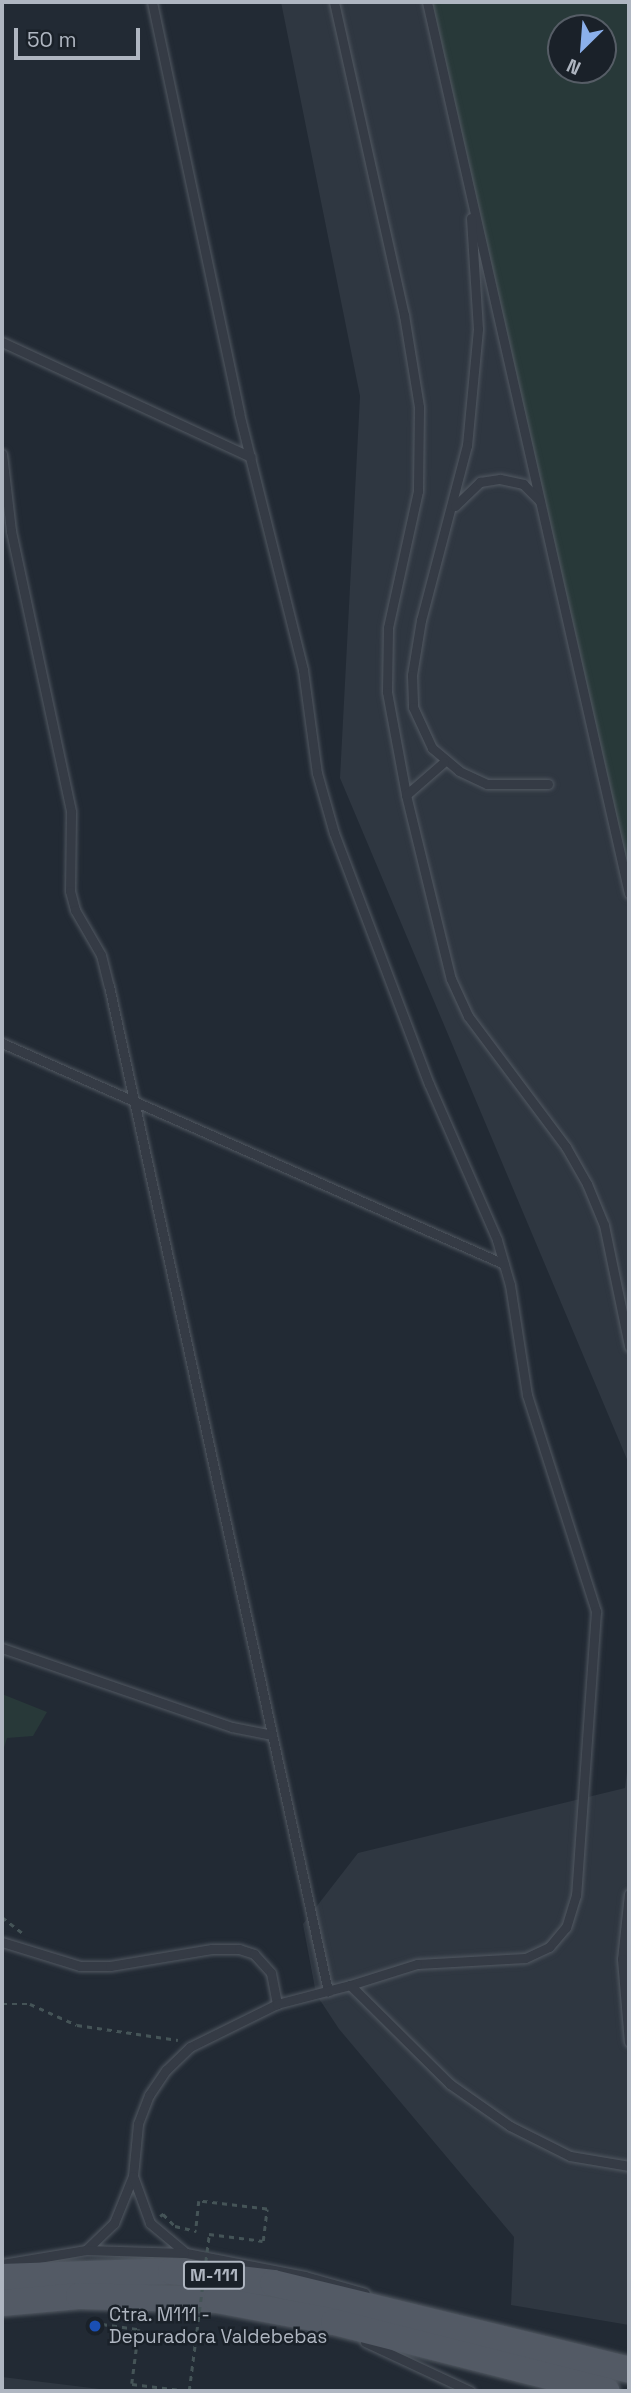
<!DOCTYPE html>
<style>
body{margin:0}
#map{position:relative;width:631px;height:2393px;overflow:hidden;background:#222a34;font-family:"Space Grotesk",sans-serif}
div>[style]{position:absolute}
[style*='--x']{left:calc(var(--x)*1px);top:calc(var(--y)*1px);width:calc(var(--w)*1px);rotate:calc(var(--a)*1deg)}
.airport>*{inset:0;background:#2f3741}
.green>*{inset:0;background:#283939}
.path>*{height:2.5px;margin-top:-1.25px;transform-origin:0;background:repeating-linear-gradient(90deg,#455457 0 5px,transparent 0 10px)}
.roads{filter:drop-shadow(0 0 2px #525962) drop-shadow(0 0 2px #525962)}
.lane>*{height:9px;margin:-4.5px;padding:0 4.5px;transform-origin:4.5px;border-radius:4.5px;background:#353b45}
.primary>*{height:26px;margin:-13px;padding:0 13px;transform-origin:13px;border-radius:13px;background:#535a65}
.path-bridge>*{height:2.5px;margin-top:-1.25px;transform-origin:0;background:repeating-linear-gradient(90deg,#455457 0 5px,transparent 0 10px)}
.dots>*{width:19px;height:19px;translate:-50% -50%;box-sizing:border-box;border:4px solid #1a2129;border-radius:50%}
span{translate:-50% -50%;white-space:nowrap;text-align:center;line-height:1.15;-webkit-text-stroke:5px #1a2129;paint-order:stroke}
.shield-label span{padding:2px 5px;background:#1a2129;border:2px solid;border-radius:5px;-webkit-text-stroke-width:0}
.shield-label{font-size:18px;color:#afb6c1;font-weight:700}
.poi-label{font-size:19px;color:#afb6c1}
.left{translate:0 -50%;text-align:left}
.frame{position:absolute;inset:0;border:4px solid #afb6c1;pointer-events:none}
.north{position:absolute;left:547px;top:14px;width:70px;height:70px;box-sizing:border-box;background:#1a2129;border:2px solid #565d66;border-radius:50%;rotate:205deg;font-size:19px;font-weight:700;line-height:28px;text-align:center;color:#afb6c1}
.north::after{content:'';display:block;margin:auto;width:24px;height:32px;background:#8bb0eb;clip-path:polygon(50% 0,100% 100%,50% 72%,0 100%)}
.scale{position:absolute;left:14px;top:28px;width:126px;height:32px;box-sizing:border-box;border:4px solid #afb6c1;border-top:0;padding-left:9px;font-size:21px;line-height:24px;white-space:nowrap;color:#afb6c1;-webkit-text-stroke:5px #1a2129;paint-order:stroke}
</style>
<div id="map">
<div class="airport">
<i style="clip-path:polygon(evenodd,281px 2px,629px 2px,629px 1464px,340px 778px,360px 396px,281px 2px,561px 28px,603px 28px,603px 70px,561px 70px,561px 28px)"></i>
<i style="clip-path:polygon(629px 1755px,629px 2325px,511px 2305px,514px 2237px,339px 2029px,316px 1994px,303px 1924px,358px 1853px,625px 1788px)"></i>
<i style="clip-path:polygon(2px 2377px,116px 2391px,2px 2391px)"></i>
</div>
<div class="green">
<i style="clip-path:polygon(evenodd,427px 2px,629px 2px,629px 893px,427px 2px,561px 28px,603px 28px,603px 70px,561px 70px,561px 28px)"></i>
<i style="clip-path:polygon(2px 1694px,47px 1712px,33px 1736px,7px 1738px,2px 1754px)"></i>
</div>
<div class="path">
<i style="--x:2;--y:1917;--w:28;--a:38"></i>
<i style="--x:2;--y:2004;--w:28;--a:0"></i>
<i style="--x:30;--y:2004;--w:51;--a:24.1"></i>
<i style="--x:77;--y:2025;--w:102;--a:8.4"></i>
<i style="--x:160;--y:2216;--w:4;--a:-34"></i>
<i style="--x:163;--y:2214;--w:17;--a:45"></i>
<i style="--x:175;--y:2226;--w:22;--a:13"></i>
</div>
<div class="roads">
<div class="lane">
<i style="--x:152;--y:2;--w:420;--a:78"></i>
<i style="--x:239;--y:413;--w:265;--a:76"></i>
<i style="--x:303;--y:670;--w:104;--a:82.3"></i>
<i style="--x:317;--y:773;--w:62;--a:74.2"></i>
<i style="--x:334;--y:833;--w:268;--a:69.3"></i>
<i style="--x:429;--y:1084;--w:170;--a:66.4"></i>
<i style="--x:497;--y:1240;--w:47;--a:73.9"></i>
<i style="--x:510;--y:1285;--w:111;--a:81.2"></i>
<i style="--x:527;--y:1395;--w:227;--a:72.3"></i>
<i style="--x:596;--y:1611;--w:285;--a:94"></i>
<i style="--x:576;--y:1895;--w:34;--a:107"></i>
<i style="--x:566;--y:1927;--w:26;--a:130"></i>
<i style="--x:549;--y:1947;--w:26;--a:155"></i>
<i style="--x:525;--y:1958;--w:108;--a:176.8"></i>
<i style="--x:417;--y:1964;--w:70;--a:162.6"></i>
<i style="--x:334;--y:2;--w:321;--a:77.4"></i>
<i style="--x:404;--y:315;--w:93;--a:80.7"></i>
<i style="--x:419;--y:407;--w:84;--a:90.7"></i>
<i style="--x:418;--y:491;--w:140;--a:102.4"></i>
<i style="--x:388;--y:628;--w:64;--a:90.9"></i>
<i style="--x:387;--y:692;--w:105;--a:79.5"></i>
<i style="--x:406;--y:795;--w:189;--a:76.3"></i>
<i style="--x:451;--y:979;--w:41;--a:65.3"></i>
<i style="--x:468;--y:1016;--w:164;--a:53.2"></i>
<i style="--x:566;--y:1147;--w:43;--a:60.4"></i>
<i style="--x:587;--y:1184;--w:44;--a:67.5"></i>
<i style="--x:604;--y:1225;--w:124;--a:78.3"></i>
<i style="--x:427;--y:2;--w:914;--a:77.23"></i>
<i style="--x:471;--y:218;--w:111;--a:86.4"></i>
<i style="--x:478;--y:329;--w:117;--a:95.4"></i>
<i style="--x:467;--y:445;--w:181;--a:104.7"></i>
<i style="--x:421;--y:620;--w:56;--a:99.3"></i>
<i style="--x:412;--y:675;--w:32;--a:88"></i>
<i style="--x:413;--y:707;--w:45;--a:65.1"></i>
<i style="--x:432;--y:748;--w:35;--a:40"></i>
<i style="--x:459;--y:771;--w:31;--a:25"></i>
<i style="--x:487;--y:784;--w:61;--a:0"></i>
<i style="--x:2;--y:342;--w:274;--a:24.8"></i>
<i style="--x:2;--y:454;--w:78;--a:83.3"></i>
<i style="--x:11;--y:531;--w:287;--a:77.9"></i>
<i style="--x:71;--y:812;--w:79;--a:90.7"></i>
<i style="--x:70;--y:891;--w:20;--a:75"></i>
<i style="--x:75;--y:910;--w:52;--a:60"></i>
<i style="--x:101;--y:955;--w:32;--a:76"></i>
<i style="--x:109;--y:986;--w:1029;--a:77.71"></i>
<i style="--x:455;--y:506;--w:35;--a:-44"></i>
<i style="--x:480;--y:482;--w:20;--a:-9"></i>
<i style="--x:500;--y:479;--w:24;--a:12"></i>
<i style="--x:523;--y:484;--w:23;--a:45"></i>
<i style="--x:406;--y:795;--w:50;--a:-41"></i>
<i style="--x:2;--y:1043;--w:548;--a:23.76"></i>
<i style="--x:2;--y:1648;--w:243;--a:19"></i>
<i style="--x:232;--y:1727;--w:41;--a:11.3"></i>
<i style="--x:629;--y:1894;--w:65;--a:96.1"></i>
<i style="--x:622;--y:1959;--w:83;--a:85.2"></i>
<i style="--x:2;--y:1942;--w:82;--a:17.1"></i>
<i style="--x:80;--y:1966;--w:30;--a:0"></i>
<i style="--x:110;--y:1966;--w:103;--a:-9.5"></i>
<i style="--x:212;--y:1949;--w:27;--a:0"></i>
<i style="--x:239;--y:1949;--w:16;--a:18"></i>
<i style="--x:254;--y:1954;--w:25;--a:48"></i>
<i style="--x:271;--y:1973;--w:32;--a:79"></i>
<i style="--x:277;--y:2004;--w:97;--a:153.7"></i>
<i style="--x:190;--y:2047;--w:33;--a:136"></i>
<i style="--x:166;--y:2070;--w:30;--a:124"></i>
<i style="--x:149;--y:2095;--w:31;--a:111"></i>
<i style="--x:138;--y:2124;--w:52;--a:95.5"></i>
<i style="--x:133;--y:2176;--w:51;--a:112"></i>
<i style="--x:114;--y:2223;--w:39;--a:136"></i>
<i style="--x:86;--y:2250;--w:85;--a:170.5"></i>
<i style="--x:277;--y:2004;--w:75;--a:-14.6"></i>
<i style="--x:350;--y:1985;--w:141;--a:44.7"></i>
<i style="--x:450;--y:2084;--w:73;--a:35"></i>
<i style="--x:510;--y:2126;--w:67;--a:26.6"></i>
<i style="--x:570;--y:2156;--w:60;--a:9.6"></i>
<i style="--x:133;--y:2176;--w:50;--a:70.1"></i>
<i style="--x:150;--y:2223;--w:47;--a:39.8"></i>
<i style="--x:186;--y:2253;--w:121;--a:10.9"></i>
<i style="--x:305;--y:2276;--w:62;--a:15.8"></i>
<i style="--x:86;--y:2250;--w:98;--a:1.8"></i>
<i style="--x:365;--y:2342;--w:116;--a:25"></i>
</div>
<div class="primary">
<i style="--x:2;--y:2277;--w:169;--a:-2"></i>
<i style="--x:171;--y:2271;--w:103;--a:6.7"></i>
<i style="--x:273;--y:2283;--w:366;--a:13.7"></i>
<i style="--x:2;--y:2303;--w:77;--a:-5.2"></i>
<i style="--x:79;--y:2296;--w:138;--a:1.7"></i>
<i style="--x:217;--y:2300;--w:119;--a:10.6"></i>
<i style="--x:334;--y:2322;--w:281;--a:14.2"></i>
</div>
</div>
<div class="path-bridge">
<i style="--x:102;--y:2324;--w:37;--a:8"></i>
<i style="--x:139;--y:2329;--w:55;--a:97.3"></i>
<i style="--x:132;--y:2384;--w:57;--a:7"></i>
<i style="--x:189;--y:2391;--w:158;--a:-82.7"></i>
<i style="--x:209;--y:2234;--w:54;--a:7.4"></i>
<i style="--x:263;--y:2241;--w:32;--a:-83"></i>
<i style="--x:267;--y:2209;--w:68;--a:-173.3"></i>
<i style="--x:199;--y:2201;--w:30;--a:96"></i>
</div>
<div class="dots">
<i style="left:95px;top:2326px;background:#1a4fb4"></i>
</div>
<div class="shield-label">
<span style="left:214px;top:2275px">M-111</span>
</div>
<div class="poi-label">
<span class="left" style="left:109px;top:2326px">Ctra. M111 -<br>Depuradora Valdebebas</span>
</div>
<div class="frame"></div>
<div class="north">N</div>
<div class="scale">50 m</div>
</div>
